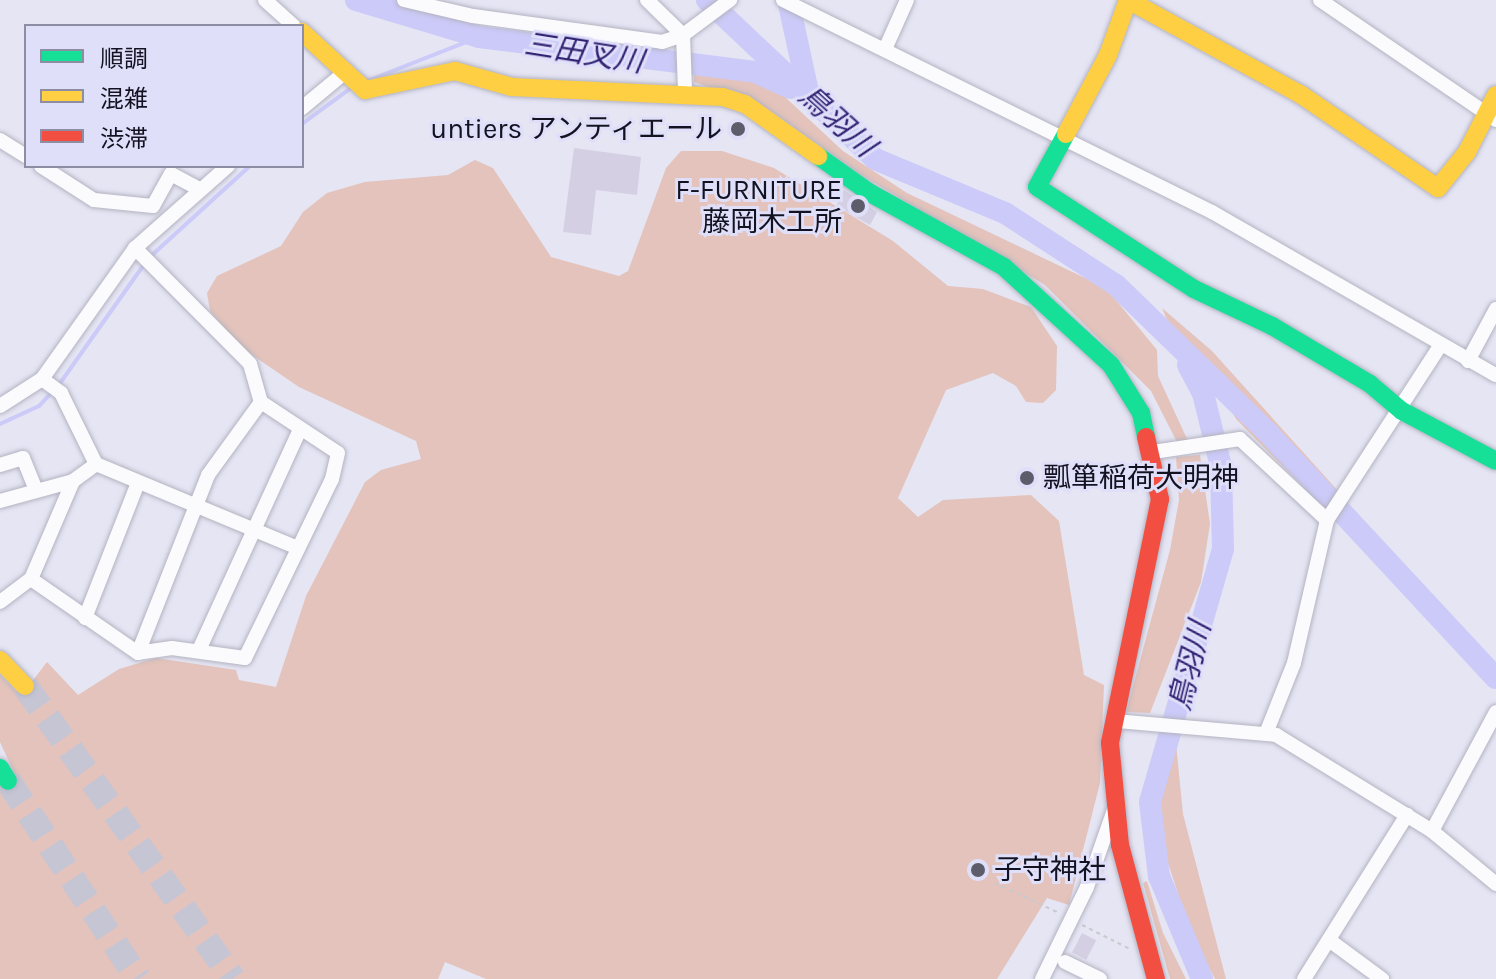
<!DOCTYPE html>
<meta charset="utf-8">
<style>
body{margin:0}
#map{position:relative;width:1496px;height:979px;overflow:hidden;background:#e5e5f4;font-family:Karla,"Noto Sans JP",sans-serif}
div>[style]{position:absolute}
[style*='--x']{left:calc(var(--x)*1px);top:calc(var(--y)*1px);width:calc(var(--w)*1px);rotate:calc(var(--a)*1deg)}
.green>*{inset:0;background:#e3c3bb}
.stream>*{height:4px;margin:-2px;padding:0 2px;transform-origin:2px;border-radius:2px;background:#cbcaf8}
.river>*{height:22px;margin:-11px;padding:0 11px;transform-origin:11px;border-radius:11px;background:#cbcaf8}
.building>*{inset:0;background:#d5cfe3;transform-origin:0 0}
.highway-tunnel>*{height:26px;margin-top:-13px;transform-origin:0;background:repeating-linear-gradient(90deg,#c6c5d4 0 26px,transparent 0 39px)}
.path>*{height:2px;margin-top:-1px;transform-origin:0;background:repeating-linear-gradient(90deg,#c9c9cf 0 4px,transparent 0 8px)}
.roads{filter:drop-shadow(0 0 2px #b3b3c1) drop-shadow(0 0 2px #b3b3c1)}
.street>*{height:14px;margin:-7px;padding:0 7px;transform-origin:7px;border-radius:7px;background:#fbfbfd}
.fast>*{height:18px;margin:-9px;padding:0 9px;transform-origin:9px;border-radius:9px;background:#16e098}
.slow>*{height:18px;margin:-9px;padding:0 9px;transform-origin:9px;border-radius:9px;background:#ffcf43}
.jam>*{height:18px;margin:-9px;padding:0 9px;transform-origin:9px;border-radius:9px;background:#f24e42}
.dots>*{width:22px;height:22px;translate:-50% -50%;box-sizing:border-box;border:4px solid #dfdffa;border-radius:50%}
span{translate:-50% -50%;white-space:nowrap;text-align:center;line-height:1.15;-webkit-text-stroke:6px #dfdffa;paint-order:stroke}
.poi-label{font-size:28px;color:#131221}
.right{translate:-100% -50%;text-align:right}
.left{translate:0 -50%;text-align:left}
.water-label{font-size:30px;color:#312273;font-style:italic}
.legend{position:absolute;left:24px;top:24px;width:280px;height:144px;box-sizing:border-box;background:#dfdffa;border:2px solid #8d8da3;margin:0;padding:10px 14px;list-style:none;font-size:24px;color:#131221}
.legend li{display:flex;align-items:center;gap:16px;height:40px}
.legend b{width:40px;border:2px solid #8d8da3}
</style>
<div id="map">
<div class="green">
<i style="clip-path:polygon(694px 73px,770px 83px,843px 151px,907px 193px,1106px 288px,1157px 350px,1158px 376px,1188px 441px,1177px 442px,1151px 391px,1045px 285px,860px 174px,765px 107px,694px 82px)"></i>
<i style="clip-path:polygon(681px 151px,722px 151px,774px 168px,893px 241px,948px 286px,983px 289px,1031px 307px,1057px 346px,1056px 390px,1043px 403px,1026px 402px,1016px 386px,993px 373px,946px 390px,898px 498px,918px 517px,943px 500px,1031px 495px,1059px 521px,1084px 675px,1104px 685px,1100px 783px,1069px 905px,1047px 898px,997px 979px,486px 979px,445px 962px,438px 979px,0 979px,0 786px,17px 779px,0 742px,0 675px,21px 696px,47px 662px,78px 695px,119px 669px,156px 658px,236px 670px,239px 680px,276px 687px,306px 596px,365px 482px,381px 470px,421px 459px,416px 441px,299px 387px,242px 348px,210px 311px,207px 293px,217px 276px,281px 246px,303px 212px,327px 193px,365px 182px,448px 175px,475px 160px,493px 168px,551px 257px,619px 276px,628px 271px,666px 168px)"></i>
<i style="clip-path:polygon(1162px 308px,1212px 351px,1339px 492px,1325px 509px,1236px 419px,1203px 359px,1170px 327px)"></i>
<i style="clip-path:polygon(1200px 455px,1210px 524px,1201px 582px,1150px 713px,1126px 712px,1170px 550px,1179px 500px,1176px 457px)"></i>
<i style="clip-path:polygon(1176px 744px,1183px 814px,1226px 979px,1215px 979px,1192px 935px,1163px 848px,1158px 795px)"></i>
<i style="clip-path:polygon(1147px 881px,1163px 933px,1186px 979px,1170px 979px,1143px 883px)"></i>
</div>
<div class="stream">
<i style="--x:367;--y:81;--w:120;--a:-21.4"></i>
<i style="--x:302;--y:124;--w:61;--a:-36.3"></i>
<i style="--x:151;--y:256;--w:134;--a:-42.3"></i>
<i style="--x:58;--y:386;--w:151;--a:-54.7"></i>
<i style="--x:0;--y:424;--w:43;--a:-24.8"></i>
<i style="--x:39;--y:406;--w:19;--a:-47"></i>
</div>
<div class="river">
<i style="--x:356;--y:0;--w:128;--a:16.7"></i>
<i style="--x:479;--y:37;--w:278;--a:7.2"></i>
<i style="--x:755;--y:72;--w:39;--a:24"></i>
<i style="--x:707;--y:0;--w:231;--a:43.4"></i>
<i style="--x:875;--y:159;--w:141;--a:22.6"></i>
<i style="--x:1005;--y:213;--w:132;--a:33"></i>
<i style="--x:1116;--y:285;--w:214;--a:44.2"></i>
<i style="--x:1269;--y:434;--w:333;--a:47.1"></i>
<i style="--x:788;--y:0;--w:98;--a:77.7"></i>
<i style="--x:1188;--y:365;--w:32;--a:62"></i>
<i style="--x:1203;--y:393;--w:76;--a:76.3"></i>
<i style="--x:1221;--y:467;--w:82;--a:88.6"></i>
<i style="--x:1223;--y:549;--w:263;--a:106.1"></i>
<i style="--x:1150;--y:802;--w:75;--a:83.1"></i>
<i style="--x:1159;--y:876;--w:112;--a:67.3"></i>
</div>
<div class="building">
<i style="clip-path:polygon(574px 148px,641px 157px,637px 195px,596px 190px,591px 235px,563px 232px)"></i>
<i style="clip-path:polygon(844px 190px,877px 212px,870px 225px,836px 206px)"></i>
<i style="left:1082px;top:933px;width:16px;height:22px;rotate:27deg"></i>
</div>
<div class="highway-tunnel">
<i style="--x:25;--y:686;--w:359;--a:54.6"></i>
<i style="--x:8;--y:781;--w:237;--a:56.7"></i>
</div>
<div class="path">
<i style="--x:995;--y:883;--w:71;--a:25.1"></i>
<i style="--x:1082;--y:925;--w:54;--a:26.6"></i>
</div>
<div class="roads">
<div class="street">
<i style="--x:265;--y:0;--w:39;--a:42"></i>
<i style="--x:404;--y:0;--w:71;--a:13.1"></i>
<i style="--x:473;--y:16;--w:191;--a:7.8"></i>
<i style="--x:662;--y:42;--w:22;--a:-18"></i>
<i style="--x:683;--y:35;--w:59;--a:-36.7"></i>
<i style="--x:647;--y:0;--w:50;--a:44.2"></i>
<i style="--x:683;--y:35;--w:55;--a:87.9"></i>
<i style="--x:783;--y:0;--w:479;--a:26.3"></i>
<i style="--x:1212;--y:212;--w:327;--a:29.9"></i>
<i style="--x:1320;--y:0;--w:213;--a:34.3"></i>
<i style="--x:886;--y:47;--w:51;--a:-65.9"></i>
<i style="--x:302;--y:108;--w:53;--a:-39.7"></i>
<i style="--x:0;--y:140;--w:31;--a:32"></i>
<i style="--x:41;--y:166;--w:63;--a:32.7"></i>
<i style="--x:94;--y:200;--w:59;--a:5.8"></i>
<i style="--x:153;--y:206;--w:37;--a:-61"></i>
<i style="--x:171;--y:174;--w:32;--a:28"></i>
<i style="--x:135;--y:248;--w:163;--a:45.2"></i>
<i style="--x:250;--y:364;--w:40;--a:74"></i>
<i style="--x:261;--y:402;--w:92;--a:33.5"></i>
<i style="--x:338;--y:453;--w:27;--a:103"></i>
<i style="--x:332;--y:479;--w:199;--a:115.9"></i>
<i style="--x:245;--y:658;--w:74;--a:-172.2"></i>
<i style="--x:172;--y:648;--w:34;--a:172"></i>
<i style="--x:1468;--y:361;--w:59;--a:-61.7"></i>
<i style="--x:42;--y:379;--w:24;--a:36"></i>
<i style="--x:61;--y:393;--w:79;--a:63.8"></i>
<i style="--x:96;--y:464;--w:219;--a:22.6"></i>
<i style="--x:0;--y:406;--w:50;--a:-32.7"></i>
<i style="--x:42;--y:379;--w:161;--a:-54.6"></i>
<i style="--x:135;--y:248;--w:124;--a:-41.4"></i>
<i style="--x:1153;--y:452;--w:88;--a:-8.5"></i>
<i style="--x:1240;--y:439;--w:119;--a:43"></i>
<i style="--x:0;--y:465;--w:24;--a:-17"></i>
<i style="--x:23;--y:458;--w:35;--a:68"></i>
<i style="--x:0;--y:501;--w:76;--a:-15.3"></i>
<i style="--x:73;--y:481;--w:29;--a:-36"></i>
<i style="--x:31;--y:579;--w:130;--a:34.7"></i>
<i style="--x:0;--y:602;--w:39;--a:-37"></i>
<i style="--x:31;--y:579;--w:107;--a:-66.8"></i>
<i style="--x:85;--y:618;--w:143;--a:-68.6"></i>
<i style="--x:199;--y:650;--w:243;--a:-65.4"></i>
<i style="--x:138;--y:653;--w:191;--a:-68.5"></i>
<i style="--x:208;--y:475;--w:90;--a:-54"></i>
<i style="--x:1116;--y:721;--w:161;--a:5"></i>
<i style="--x:1276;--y:735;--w:183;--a:31.6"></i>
<i style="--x:1432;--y:831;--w:83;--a:39.6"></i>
<i style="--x:1267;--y:731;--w:73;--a:-68.3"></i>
<i style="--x:1294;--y:663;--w:147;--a:-77"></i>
<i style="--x:1327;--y:520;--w:207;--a:-57"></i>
<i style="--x:1432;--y:831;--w:135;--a:-61.7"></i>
<i style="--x:1329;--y:940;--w:66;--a:36.3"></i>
<i style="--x:1065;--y:962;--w:39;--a:26"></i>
<i style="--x:1042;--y:979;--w:102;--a:-63.9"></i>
<i style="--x:1087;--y:887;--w:82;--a:-70.7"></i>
<i style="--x:1304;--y:979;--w:194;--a:-57.9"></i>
</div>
<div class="fast">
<i style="--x:1066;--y:134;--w:60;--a:118.7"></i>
<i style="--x:1037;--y:187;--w:187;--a:33"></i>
<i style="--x:1194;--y:289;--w:86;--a:25.4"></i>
<i style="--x:1272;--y:326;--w:114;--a:30.6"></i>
<i style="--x:1370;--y:384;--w:42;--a:40.2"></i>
<i style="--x:1402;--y:411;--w:106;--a:28"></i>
<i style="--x:818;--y:156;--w:64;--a:35.4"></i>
<i style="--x:870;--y:193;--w:153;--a:28.9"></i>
<i style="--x:1004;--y:267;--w:145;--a:42.5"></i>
<i style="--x:1111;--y:365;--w:57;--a:58"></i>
<i style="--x:1141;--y:413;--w:25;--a:78"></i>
<i style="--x:0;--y:768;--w:15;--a:58"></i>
</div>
<div class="slow">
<i style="--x:302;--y:32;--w:86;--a:42.6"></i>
<i style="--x:365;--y:90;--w:92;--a:-11.9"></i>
<i style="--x:455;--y:71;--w:59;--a:15.7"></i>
<i style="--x:512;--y:87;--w:211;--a:2.7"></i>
<i style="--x:723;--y:97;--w:23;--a:18"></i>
<i style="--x:745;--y:104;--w:90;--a:35.5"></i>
<i style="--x:1066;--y:134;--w:89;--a:-62"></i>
<i style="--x:1108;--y:55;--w:59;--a:-70"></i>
<i style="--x:1128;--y:0;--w:196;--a:28.7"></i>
<i style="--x:1300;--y:94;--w:167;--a:34.3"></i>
<i style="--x:1438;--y:188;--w:46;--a:-51.1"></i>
<i style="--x:1467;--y:152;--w:64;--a:-63"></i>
<i style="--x:0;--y:660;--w:36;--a:46"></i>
</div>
<div class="jam">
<i style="--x:1146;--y:437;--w:64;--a:77.3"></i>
<i style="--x:1160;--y:499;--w:249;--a:101.6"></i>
<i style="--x:1110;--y:743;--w:102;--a:84.4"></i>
<i style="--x:1120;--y:845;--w:139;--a:75"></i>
</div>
</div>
<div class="dots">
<i style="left:738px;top:129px;background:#5c5c6b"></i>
<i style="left:858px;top:206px;background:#5c5c6b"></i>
<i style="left:1027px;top:478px;background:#5c5c6b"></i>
<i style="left:978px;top:870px;background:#5c5c6b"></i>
</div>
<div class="poi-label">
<span class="right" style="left:722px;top:129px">untiers アンティエール</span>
<span class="right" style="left:842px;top:206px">F-FURNITURE<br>藤岡木工所</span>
<span class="left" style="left:1043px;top:478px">瓢箪稲荷大明神</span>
<span class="left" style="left:994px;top:870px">子守神社</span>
</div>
<div class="water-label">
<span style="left:584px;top:53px;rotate:9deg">三田叉川</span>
<span style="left:837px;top:121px;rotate:42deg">鳥羽川</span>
<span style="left:1190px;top:666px;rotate:-76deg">鳥羽川</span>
</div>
<ul class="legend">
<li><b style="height:10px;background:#16e098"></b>順調</li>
<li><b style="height:10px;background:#ffcf43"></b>混雑</li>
<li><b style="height:10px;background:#f24e42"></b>渋滞</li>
</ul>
</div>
